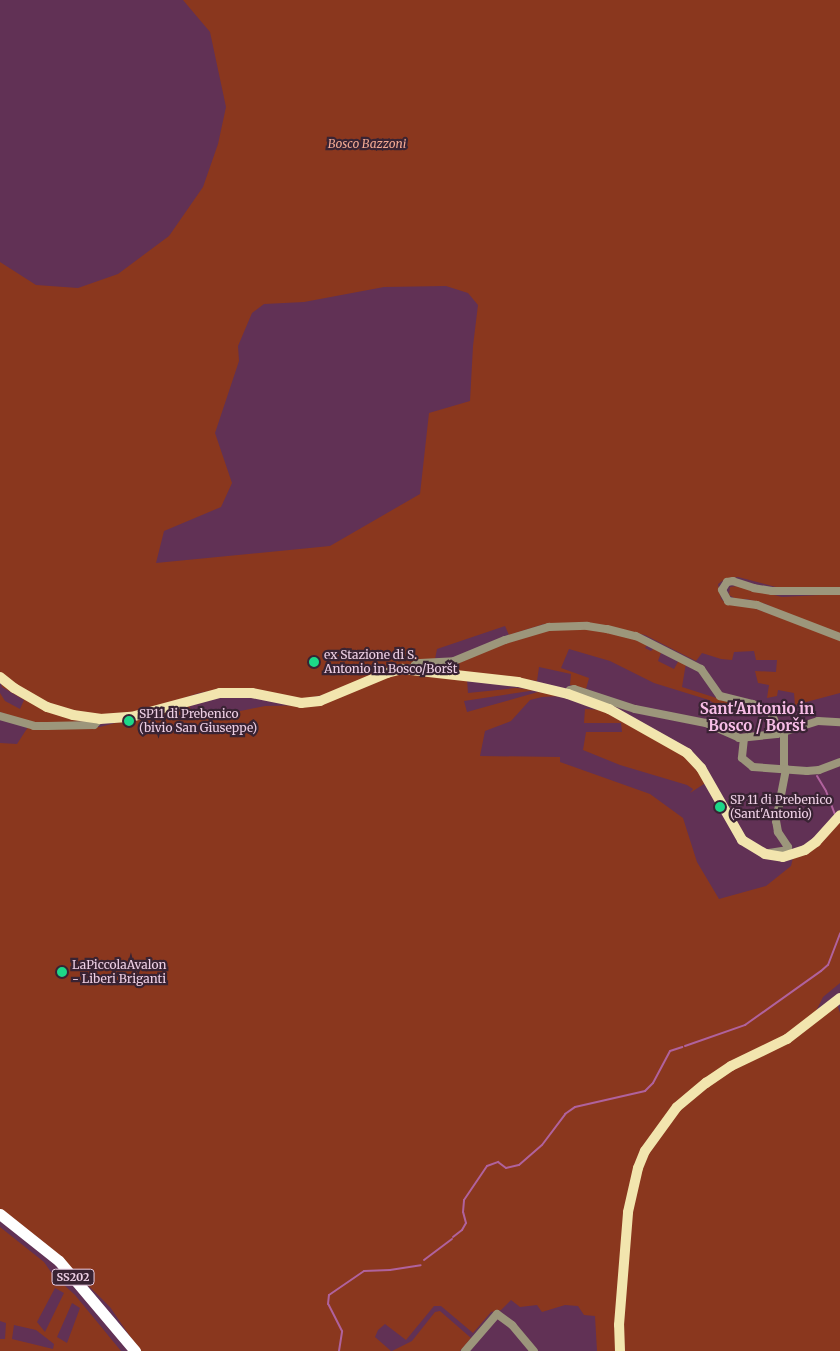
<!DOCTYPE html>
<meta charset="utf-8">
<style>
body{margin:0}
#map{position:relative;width:840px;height:1351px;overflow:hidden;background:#613155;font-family:Merriweather,serif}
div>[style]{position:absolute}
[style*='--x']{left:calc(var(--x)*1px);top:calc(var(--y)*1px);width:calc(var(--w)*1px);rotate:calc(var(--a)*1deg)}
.green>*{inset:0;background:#8a371e}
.stream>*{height:2px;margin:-1px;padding:0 1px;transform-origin:1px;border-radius:1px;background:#b0629d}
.minor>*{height:8px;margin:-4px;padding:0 4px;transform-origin:4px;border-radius:4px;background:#9c967b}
.major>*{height:10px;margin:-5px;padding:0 5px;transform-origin:5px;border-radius:5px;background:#f2e5ae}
.highway>*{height:11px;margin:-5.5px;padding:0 5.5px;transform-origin:5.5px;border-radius:5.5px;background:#fff}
.dots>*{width:14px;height:14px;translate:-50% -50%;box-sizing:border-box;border:2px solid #392333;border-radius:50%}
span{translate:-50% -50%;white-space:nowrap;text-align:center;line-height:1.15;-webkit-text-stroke:4.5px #392333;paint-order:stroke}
.shield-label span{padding:1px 4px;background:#392333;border:1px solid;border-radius:4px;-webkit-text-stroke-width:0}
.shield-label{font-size:11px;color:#edcfe4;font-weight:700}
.park-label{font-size:12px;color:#f3a993;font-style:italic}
.poi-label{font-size:12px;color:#edcfe4}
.left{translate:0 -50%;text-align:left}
.quarter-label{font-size:15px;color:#f7bde6;font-weight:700}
</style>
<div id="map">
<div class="green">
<i style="clip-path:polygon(evenodd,183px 0,840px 0,840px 588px,776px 587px,738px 577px,725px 579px,718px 584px,721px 599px,728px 605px,745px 605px,840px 639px,840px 693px,795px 705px,794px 693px,778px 690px,777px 696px,767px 698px,769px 685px,758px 683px,755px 671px,776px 672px,777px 660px,756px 660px,754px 651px,734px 652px,732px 660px,721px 659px,702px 653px,696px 661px,645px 635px,606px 626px,571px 623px,544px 624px,509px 635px,505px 626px,437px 649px,435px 659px,417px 660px,411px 667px,328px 694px,303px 699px,220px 689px,199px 693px,141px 712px,113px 715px,77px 713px,37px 698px,0 673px,0 262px,36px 285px,78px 288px,118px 274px,169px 236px,203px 187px,218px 144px,226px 107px,210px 32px,183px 0,446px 286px,468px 293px,478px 305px,473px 346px,470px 401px,429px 413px,420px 494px,330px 546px,156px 563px,164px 531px,221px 507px,232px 483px,215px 433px,239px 361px,238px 346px,252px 313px,264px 304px,304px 302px,384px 287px,446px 286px)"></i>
<i style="clip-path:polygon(737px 586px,782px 597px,840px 594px,840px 634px,795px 618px,766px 604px,747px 599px,736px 599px,729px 595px,730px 587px)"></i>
<i style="clip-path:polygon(583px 628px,627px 636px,647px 645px,645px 648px,651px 651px,654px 648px,661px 653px,658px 661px,674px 669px,679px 660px,686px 663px,682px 687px,732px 703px,729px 713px,709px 700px,654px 683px,610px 661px,569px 649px,561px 668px,589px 678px,586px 689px,570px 685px,571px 674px,539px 667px,537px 681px,422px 667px,546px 630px)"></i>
<i style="clip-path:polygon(394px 673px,467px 679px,468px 693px,516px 688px,536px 690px,464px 701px,467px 712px,538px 692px,562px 696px,542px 697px,530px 700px,511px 721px,485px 731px,480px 756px,560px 757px,560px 762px,650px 794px,683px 818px,697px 862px,719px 899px,766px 886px,791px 866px,793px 858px,840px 820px,840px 983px,823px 997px,816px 1011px,788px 1034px,703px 1081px,635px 1166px,617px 1351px,597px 1351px,595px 1316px,584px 1315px,578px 1306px,565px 1305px,542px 1312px,537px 1305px,520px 1307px,511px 1300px,501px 1310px,491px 1312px,473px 1333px,441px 1306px,434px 1306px,406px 1340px,385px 1324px,378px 1330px,375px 1337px,391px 1351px,140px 1351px,110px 1307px,99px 1296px,40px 1239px,0 1209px,0 743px,17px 744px,28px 727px,100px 727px,188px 704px,195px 717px,221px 715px,265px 706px,311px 705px)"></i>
<i style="clip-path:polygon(0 680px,13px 691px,91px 721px,53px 723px,29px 722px,0 712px,0 693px,5px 701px,20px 709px,24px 700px,2px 687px)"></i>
<i style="clip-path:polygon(585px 709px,603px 710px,681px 753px,707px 782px,690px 793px,693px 789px,687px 785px,620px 765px,583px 750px,586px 732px,622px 732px,621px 723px,584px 723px)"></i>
<i style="clip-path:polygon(837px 1004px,840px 1013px,840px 1351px,623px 1351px,623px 1321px,631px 1213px,639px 1175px,649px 1152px,669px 1120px,699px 1091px)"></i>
<i style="clip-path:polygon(evenodd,0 1227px,44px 1262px,53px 1275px,75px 1295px,121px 1351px,0 1351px,0 1339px,5px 1339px,6px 1323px,0 1321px,0 1227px,55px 1288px,64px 1293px,45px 1332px,37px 1322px,55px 1288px,0 1227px,72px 1303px,80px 1308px,67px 1343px,57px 1337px,72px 1303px,0 1227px,14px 1325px,36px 1330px,54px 1344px,53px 1349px,12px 1339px,14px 1325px)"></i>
<i style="clip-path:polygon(440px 1311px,471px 1338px,460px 1351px,392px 1351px,412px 1341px,435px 1312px)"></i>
</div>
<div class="stream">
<i style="--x:817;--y:776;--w:17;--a:59"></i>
<i style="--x:826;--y:791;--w:25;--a:69"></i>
<i style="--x:685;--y:1046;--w:64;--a:-19.3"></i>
<i style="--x:745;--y:1025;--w:93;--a:-35.4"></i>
<i style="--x:821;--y:971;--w:9;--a:-41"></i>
<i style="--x:828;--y:965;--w:34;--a:-69"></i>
<i style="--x:453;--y:1237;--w:11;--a:-38"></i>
<i style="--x:462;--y:1230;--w:8;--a:-60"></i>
<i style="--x:466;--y:1223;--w:11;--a:-105"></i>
<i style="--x:463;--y:1212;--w:12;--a:-85"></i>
<i style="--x:464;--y:1200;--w:41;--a:-55.9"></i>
<i style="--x:487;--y:1166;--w:12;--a:-20"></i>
<i style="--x:498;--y:1162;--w:10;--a:37"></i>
<i style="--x:506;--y:1168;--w:13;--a:-13"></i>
<i style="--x:519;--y:1165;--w:30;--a:-41"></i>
<i style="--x:542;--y:1145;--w:39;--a:-53"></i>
<i style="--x:565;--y:1114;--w:12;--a:-35"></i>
<i style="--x:575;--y:1107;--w:72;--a:-12.9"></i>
<i style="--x:645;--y:1091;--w:11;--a:-45"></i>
<i style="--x:653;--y:1083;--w:36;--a:-62"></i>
<i style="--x:670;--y:1051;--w:13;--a:-18"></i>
<i style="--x:424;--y:1260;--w:35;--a:-37"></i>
<i style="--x:339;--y:1351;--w:20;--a:-81"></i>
<i style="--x:342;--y:1331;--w:30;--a:-117"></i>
<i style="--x:328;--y:1304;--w:9;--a:-84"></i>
<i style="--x:329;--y:1295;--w:42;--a:-34.4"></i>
<i style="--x:364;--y:1271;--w:26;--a:-2"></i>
<i style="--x:390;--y:1270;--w:31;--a:-9"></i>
</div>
<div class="minor">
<i style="--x:840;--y:591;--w:68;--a:180"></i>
<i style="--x:772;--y:591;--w:18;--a:-171"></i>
<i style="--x:754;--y:588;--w:22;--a:-162"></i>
<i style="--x:733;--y:581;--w:6;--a:171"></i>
<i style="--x:727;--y:582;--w:9;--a:122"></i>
<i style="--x:722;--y:590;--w:13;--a:61"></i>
<i style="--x:728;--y:601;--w:29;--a:8"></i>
<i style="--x:757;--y:605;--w:89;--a:21.1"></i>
<i style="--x:412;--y:669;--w:5;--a:-53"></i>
<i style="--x:415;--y:665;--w:5;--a:-22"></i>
<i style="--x:420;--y:663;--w:34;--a:-3"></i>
<i style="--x:454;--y:661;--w:55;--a:-22.4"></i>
<i style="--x:505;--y:640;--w:46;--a:-16.5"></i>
<i style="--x:549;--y:627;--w:38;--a:-2"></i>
<i style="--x:587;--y:626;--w:20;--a:9"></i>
<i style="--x:607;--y:629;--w:30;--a:14"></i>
<i style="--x:636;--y:636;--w:73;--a:26.9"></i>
<i style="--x:701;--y:669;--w:33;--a:55"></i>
<i style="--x:720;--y:696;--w:34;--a:14"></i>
<i style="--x:753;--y:704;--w:20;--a:27"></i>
<i style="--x:771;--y:713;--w:12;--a:66"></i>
<i style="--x:776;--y:724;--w:10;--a:84"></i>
<i style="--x:568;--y:694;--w:4;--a:-63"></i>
<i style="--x:570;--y:690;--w:4;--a:-14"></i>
<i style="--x:574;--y:689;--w:64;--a:18.2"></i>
<i style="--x:635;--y:709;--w:72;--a:11.2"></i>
<i style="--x:706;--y:723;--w:36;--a:24"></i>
<i style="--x:739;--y:738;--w:38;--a:-6"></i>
<i style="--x:777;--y:734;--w:43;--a:-17.6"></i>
<i style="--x:818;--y:721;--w:22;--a:3"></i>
<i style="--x:0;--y:716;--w:35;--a:16"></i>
<i style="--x:34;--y:726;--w:13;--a:0"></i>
<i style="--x:47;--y:726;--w:47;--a:-1.2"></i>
<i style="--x:94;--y:725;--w:8;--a:-45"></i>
<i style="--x:784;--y:732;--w:37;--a:90"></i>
<i style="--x:744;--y:738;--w:20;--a:96"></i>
<i style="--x:742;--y:758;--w:14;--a:39"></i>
<i style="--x:753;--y:767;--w:54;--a:4.2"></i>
<i style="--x:807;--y:771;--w:12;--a:-5"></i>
<i style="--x:819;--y:770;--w:22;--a:-21"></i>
<i style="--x:769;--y:853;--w:18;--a:-9"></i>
<i style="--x:787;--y:850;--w:3;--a:-72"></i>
<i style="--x:788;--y:847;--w:18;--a:-124"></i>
<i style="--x:778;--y:832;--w:11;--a:-100"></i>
<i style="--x:776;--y:821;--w:53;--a:-79.1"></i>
<i style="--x:465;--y:1351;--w:49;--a:-49.1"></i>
<i style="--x:497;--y:1314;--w:19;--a:36"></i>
<i style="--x:512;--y:1325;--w:34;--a:50"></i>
</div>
<div class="major">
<i style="--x:0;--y:677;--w:18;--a:38"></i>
<i style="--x:14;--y:688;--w:38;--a:30"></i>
<i style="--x:47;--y:707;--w:27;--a:17"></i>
<i style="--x:73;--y:715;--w:27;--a:8"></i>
<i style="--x:100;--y:719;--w:31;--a:-4"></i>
<i style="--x:131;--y:717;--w:92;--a:-15.1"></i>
<i style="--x:220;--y:693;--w:32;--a:0"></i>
<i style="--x:252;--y:693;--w:50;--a:11.5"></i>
<i style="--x:301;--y:703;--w:19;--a:-6"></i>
<i style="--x:320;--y:701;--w:73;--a:-22.7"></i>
<i style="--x:387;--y:673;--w:16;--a:-15"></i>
<i style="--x:402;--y:669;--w:117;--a:6.4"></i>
<i style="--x:518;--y:682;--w:51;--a:13.5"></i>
<i style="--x:568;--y:694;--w:44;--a:20.1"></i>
<i style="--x:609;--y:709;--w:90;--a:29.4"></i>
<i style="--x:687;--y:753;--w:21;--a:47"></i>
<i style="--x:701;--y:768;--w:83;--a:60.3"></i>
<i style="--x:742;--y:840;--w:27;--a:31"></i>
<i style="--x:765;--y:854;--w:18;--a:9"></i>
<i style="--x:783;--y:857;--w:23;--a:-18"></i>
<i style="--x:805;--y:850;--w:14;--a:-36"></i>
<i style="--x:816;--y:842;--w:36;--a:-48"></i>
<i style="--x:620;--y:1351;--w:26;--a:-92"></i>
<i style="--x:619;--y:1325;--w:113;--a:-85.4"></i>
<i style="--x:628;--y:1212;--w:45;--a:-77.2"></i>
<i style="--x:638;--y:1168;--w:18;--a:-68"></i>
<i style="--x:645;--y:1151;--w:54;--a:-54"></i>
<i style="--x:677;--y:1107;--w:38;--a:-40"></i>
<i style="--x:706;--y:1083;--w:30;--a:-34"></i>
<i style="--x:731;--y:1066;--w:62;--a:-25.7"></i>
<i style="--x:787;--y:1039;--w:67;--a:-37.7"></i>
</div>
<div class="highway">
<i style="--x:0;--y:1214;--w:75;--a:38.5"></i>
<i style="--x:59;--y:1261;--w:118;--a:49.8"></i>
</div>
<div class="dots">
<i style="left:314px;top:662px;background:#1dd888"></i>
<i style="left:129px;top:721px;background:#1dd888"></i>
<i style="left:720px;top:807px;background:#1dd888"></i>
<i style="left:62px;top:972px;background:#1dd888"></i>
</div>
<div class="shield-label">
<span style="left:73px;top:1277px">SS202</span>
</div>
<div class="park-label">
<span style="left:367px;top:144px">Bosco Bazzoni</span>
</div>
<div class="poi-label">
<span class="left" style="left:324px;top:662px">ex Stazione di S.<br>Antonio in Bosco/Boršt</span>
<span class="left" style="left:139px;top:721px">SP11 di Prebenico<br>(bivio San Giuseppe)</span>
<span class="left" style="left:730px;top:807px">SP 11 di Prebenico<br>(Sant'Antonio)</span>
<span class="left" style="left:72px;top:972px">LaPiccolaAvalon<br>- Liberi Briganti</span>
</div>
<div class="quarter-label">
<span style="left:757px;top:717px">Sant'Antonio in<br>Bosco / Boršt</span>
</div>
</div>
